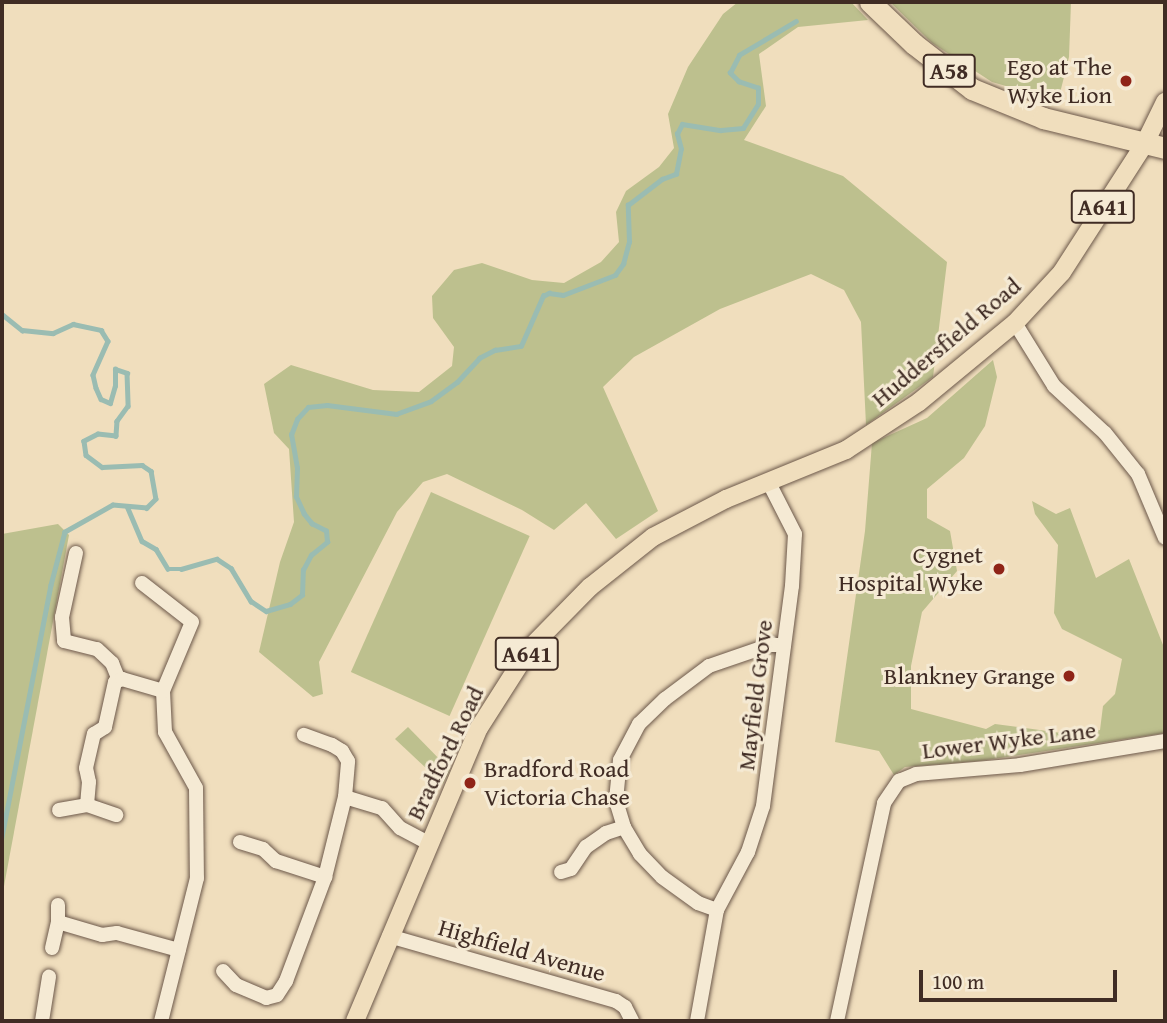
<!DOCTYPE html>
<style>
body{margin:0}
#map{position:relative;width:1167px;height:1023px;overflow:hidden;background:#f0debd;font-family:"Gentium Book Plus",serif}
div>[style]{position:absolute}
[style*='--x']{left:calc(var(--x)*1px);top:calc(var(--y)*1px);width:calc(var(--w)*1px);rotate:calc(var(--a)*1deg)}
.green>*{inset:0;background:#bdc08e;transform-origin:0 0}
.stream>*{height:4.5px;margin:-2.25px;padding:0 2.25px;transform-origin:2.25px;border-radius:2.25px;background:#9abcb2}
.roads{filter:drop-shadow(0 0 2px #6c584a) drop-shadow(0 0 2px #6c584a)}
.minor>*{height:14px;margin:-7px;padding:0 7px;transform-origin:7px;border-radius:7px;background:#f5ead4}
.major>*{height:18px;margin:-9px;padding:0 9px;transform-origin:9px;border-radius:9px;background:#f0debd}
.highway>*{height:21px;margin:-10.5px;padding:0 10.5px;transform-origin:10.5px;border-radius:10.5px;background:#f0debd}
.dots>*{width:19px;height:19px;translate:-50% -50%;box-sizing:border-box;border:4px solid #f5ead4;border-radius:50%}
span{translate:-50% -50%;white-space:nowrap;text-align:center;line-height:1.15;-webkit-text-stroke:6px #f5ead4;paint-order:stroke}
.shield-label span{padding:2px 5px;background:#f5ead4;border:2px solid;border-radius:5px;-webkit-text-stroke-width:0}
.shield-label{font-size:23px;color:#402c24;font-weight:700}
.poi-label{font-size:24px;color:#402c24}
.right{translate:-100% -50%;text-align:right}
.left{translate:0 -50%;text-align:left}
.street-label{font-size:24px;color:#402c24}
.frame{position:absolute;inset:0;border:4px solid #402c24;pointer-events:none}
.scale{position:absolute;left:919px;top:970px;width:198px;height:32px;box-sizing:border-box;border:4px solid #402c24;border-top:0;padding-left:9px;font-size:21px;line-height:24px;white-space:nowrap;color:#402c24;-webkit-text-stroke:5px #f5ead4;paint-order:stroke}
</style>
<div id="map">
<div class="green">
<i style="clip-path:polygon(738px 2px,851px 2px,868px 20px,798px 27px,759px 54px,766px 106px,744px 140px,843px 176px,947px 262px,933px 377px,866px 425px,861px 322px,844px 290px,811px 274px,720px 309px,634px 357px,603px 387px,658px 511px,616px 539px,586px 503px,554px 530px,522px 510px,447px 474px,423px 482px,397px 512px,319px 662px,323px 694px,313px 697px,259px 652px,280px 562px,294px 522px,289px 449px,274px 433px,264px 384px,291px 365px,373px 390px,419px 392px,452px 366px,454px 347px,433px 318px,432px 296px,454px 270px,482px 263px,532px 280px,564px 283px,601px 262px,619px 242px,616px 212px,626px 191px,659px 167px,674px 148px,668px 114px,688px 67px,723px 14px)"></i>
<i style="clip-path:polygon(890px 2px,1071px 2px,1069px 57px,1058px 101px,992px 82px,932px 43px)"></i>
<i style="clip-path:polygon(993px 360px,997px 377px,985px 426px,964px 458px,927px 489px,927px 518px,950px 531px,957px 571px,922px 612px,911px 666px,911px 709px,986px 729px,995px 724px,1076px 735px,1100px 730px,1103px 706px,1115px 694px,1122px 659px,1062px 629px,1054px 613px,1058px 545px,1035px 514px,1032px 501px,1056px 514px,1070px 508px,1096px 578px,1129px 559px,1165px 650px,1165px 733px,979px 761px,905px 767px,894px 775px,879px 751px,835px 742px,865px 531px,872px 443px,927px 418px)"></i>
<i style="left:431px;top:492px;width:108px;height:197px;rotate:24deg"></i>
<i style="clip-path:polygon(58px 524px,69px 535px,2px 897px,2px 534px)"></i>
<i style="clip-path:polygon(408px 727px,450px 770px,443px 784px,395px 739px)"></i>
</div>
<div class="stream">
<i style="--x:2;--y:314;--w:26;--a:39"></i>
<i style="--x:22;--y:330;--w:31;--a:6"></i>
<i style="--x:53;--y:333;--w:22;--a:-24"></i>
<i style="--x:73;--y:324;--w:29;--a:12"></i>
<i style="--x:101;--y:330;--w:13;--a:58"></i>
<i style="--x:108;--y:341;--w:37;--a:114"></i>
<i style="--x:93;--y:375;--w:13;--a:77"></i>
<i style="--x:96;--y:388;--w:12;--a:66"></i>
<i style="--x:101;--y:399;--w:10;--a:24"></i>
<i style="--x:110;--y:403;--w:18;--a:-74"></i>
<i style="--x:115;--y:386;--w:17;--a:-90"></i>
<i style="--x:115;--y:369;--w:13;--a:18"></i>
<i style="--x:127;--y:373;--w:33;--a:88"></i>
<i style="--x:128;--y:406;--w:19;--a:126"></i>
<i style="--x:117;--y:421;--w:15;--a:94"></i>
<i style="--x:116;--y:436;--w:18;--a:-174"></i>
<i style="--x:98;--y:434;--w:16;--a:153"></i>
<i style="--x:84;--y:441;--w:14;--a:82"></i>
<i style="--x:86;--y:455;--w:20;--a:37"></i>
<i style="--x:102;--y:467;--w:40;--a:-2.9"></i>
<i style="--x:142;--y:465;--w:11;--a:34"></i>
<i style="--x:151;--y:471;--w:28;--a:80"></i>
<i style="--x:156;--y:499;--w:13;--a:135"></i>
<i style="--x:147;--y:508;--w:34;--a:-175"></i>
<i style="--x:113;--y:505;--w:55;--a:150.6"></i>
<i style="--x:65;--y:532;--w:55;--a:104.8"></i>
<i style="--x:51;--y:585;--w:258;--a:101"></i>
<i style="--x:127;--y:506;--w:38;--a:67"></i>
<i style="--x:142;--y:541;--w:16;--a:30"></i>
<i style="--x:156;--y:549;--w:23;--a:59"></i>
<i style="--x:168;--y:569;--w:13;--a:0"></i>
<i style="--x:181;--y:569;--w:37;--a:-16"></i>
<i style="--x:217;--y:559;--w:17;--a:33"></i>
<i style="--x:231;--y:568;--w:39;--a:59"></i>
<i style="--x:251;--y:601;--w:18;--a:34"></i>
<i style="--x:266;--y:611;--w:25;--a:-16"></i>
<i style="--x:290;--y:604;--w:15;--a:-37"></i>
<i style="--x:302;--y:595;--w:25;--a:-88"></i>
<i style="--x:303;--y:570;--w:17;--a:-62"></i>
<i style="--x:311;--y:555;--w:21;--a:-39"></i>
<i style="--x:327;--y:542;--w:11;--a:-95"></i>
<i style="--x:326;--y:531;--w:16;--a:-153"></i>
<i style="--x:312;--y:524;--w:13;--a:-129"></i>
<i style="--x:304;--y:514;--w:19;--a:-115"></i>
<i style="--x:296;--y:497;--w:29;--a:-88"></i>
<i style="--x:297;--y:468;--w:34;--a:-100"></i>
<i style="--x:291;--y:435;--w:17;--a:-69"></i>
<i style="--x:297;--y:419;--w:16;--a:-47"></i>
<i style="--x:308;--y:407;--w:19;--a:-6"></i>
<i style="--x:327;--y:405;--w:70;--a:7.4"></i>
<i style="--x:396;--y:414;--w:37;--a:-20"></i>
<i style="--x:431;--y:401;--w:32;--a:-36"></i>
<i style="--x:457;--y:382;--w:33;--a:-47"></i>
<i style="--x:479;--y:358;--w:18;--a:-27"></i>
<i style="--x:495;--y:350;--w:26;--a:-9"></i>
<i style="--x:521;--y:346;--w:55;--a:-66.3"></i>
<i style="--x:543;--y:296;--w:7;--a:-27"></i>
<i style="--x:549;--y:293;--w:14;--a:8"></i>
<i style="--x:563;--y:295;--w:56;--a:-21"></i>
<i style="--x:615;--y:275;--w:14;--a:-54"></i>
<i style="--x:623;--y:264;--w:23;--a:-75"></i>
<i style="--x:629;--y:242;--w:37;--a:-92"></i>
<i style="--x:628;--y:205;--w:43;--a:-37.4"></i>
<i style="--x:662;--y:179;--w:15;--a:-20"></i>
<i style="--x:676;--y:174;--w:25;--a:-79"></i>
<i style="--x:681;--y:149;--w:16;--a:-105"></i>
<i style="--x:677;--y:134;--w:11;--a:-63"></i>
<i style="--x:682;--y:124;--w:39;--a:9"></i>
<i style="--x:721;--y:130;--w:22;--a:-5"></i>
<i style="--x:743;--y:128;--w:28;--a:-58"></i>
<i style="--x:758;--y:104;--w:16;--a:-90"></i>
<i style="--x:758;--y:88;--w:20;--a:-162"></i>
<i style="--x:739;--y:82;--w:13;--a:-135"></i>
<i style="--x:730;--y:73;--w:20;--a:-63"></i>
<i style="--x:739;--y:55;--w:66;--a:-30.8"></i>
</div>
<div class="roads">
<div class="minor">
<i style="--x:1015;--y:323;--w:74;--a:58.2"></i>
<i style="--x:1054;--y:386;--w:69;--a:42.7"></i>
<i style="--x:1105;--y:433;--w:53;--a:51.2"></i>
<i style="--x:1138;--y:474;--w:69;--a:67.1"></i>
<i style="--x:76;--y:553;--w:66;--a:102.3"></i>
<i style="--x:62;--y:617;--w:24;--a:85"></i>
<i style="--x:64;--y:641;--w:34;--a:14"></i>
<i style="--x:97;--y:649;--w:21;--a:43"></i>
<i style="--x:112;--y:663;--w:18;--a:68"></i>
<i style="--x:142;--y:583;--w:63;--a:38"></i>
<i style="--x:192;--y:622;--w:75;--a:112.8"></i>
<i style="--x:163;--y:691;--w:41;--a:87.2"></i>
<i style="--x:165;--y:732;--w:64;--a:61"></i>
<i style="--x:196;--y:788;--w:90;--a:89.4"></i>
<i style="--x:197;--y:878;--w:147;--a:104.1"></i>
<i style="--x:345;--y:797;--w:39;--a:17"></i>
<i style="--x:382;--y:808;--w:27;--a:48"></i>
<i style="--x:400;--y:828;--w:32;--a:28"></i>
<i style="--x:87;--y:805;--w:23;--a:-85"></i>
<i style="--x:89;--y:782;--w:14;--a:-102"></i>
<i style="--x:86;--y:768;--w:35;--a:-77"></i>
<i style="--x:94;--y:734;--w:13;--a:-32"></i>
<i style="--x:105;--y:727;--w:46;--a:-77.5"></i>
<i style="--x:115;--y:682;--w:8;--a:-23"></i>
<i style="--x:122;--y:679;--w:43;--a:16.3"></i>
<i style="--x:59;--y:810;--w:28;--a:-10"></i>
<i style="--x:87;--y:805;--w:31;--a:19"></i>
<i style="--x:240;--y:842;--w:24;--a:17"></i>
<i style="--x:263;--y:849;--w:18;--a:43"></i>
<i style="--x:276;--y:861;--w:52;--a:18.1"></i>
<i style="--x:561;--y:872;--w:10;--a:-17"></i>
<i style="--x:571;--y:869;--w:27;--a:-56"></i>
<i style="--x:586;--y:847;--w:24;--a:-35"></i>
<i style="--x:606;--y:833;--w:19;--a:-18"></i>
<i style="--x:717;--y:910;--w:20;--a:-160"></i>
<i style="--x:698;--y:903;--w:44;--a:-144.2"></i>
<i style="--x:662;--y:877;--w:32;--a:-134"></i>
<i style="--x:640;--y:854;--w:31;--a:-121"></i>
<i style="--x:624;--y:827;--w:28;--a:-107"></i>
<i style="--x:616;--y:800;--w:40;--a:-84.3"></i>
<i style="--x:620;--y:760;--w:41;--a:-62.2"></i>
<i style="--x:639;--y:724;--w:36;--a:-44"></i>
<i style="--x:665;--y:699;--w:55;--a:-36.9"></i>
<i style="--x:709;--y:666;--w:65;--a:-19"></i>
<i style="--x:770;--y:645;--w:14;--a:0"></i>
<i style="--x:58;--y:922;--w:46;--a:16.5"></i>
<i style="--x:102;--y:935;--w:15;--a:-8"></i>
<i style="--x:117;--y:933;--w:64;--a:15.3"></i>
<i style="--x:389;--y:936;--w:236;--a:16"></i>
<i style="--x:616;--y:1001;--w:11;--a:34"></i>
<i style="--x:625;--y:1007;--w:16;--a:63"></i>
<i style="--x:52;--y:948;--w:27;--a:-77"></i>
<i style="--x:58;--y:922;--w:17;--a:-90"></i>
<i style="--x:223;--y:971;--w:19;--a:47"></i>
<i style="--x:236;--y:985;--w:33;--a:23"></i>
<i style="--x:266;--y:998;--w:11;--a:-15"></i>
<i style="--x:277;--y:995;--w:17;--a:-57"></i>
<i style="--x:286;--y:981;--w:111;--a:-69.4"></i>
<i style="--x:325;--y:877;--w:82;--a:-76"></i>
<i style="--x:345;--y:797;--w:36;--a:-85"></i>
<i style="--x:348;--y:761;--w:12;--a:-121"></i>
<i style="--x:342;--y:751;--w:12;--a:-149"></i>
<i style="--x:332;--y:745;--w:30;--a:-160"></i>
<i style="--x:42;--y:1021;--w:45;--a:-81"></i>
<i style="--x:697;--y:1021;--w:113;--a:-79.8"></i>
<i style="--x:717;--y:910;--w:66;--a:-61.9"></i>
<i style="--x:748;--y:852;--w:48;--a:-71.9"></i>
<i style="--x:763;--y:806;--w:222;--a:-82.5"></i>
<i style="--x:792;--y:586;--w:52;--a:-86.7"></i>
<i style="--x:795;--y:534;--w:57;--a:-117"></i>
<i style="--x:837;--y:1021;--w:223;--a:-77.8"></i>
<i style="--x:884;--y:803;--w:27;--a:-56"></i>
<i style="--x:899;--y:781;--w:18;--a:-22"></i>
<i style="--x:916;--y:774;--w:104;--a:-4.9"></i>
<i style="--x:1020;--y:765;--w:147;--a:-9.4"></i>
</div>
<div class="major">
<i style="--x:355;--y:1021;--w:318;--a:-67.1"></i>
<i style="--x:479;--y:728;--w:95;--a:-57.5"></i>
<i style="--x:530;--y:648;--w:86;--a:-45.5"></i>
<i style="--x:590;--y:587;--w:80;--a:-38.4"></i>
<i style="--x:653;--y:537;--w:82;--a:-27.5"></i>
<i style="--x:726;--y:499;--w:130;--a:-22.2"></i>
<i style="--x:846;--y:450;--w:87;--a:-33.3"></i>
<i style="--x:919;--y:402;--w:124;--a:-39.5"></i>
<i style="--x:1015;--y:323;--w:69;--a:-47.3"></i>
<i style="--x:1062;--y:272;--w:153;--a:-57.2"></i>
<i style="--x:1145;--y:143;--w:46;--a:-64"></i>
</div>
<div class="highway">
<i style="--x:870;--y:2;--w:61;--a:43.7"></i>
<i style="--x:914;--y:44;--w:73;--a:37.8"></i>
<i style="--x:972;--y:89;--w:77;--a:22.2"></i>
<i style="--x:1043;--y:118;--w:126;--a:13.8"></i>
</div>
</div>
<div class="dots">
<i style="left:1126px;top:81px;background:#8f2418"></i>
<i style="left:999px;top:569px;background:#8f2418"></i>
<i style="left:1069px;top:676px;background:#8f2418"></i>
<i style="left:470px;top:783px;background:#8f2418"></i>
</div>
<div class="shield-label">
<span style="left:949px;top:71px">A58</span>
<span style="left:1103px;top:207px">A641</span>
<span style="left:527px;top:654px">A641</span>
</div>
<div class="poi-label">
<span class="right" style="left:1112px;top:81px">Ego at The<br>Wyke Lion</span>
<span class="right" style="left:983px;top:569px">Cygnet<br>Hospital Wyke</span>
<span class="right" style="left:1055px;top:676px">Blankney Grange</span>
<span class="left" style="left:484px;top:783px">Bradford Road<br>Victoria Chase</span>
</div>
<div class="street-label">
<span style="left:946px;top:342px;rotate:-40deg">Huddersfield Road</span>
<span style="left:755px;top:695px;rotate:-83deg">Mayfield Grove</span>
<span style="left:1009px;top:740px;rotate:-7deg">Lower Wyke Lane</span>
<span style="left:445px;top:753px;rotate:-64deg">Bradford Road</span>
<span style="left:522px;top:950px;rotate:16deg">Highfield Avenue</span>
</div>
<div class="frame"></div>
<div class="scale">100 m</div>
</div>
